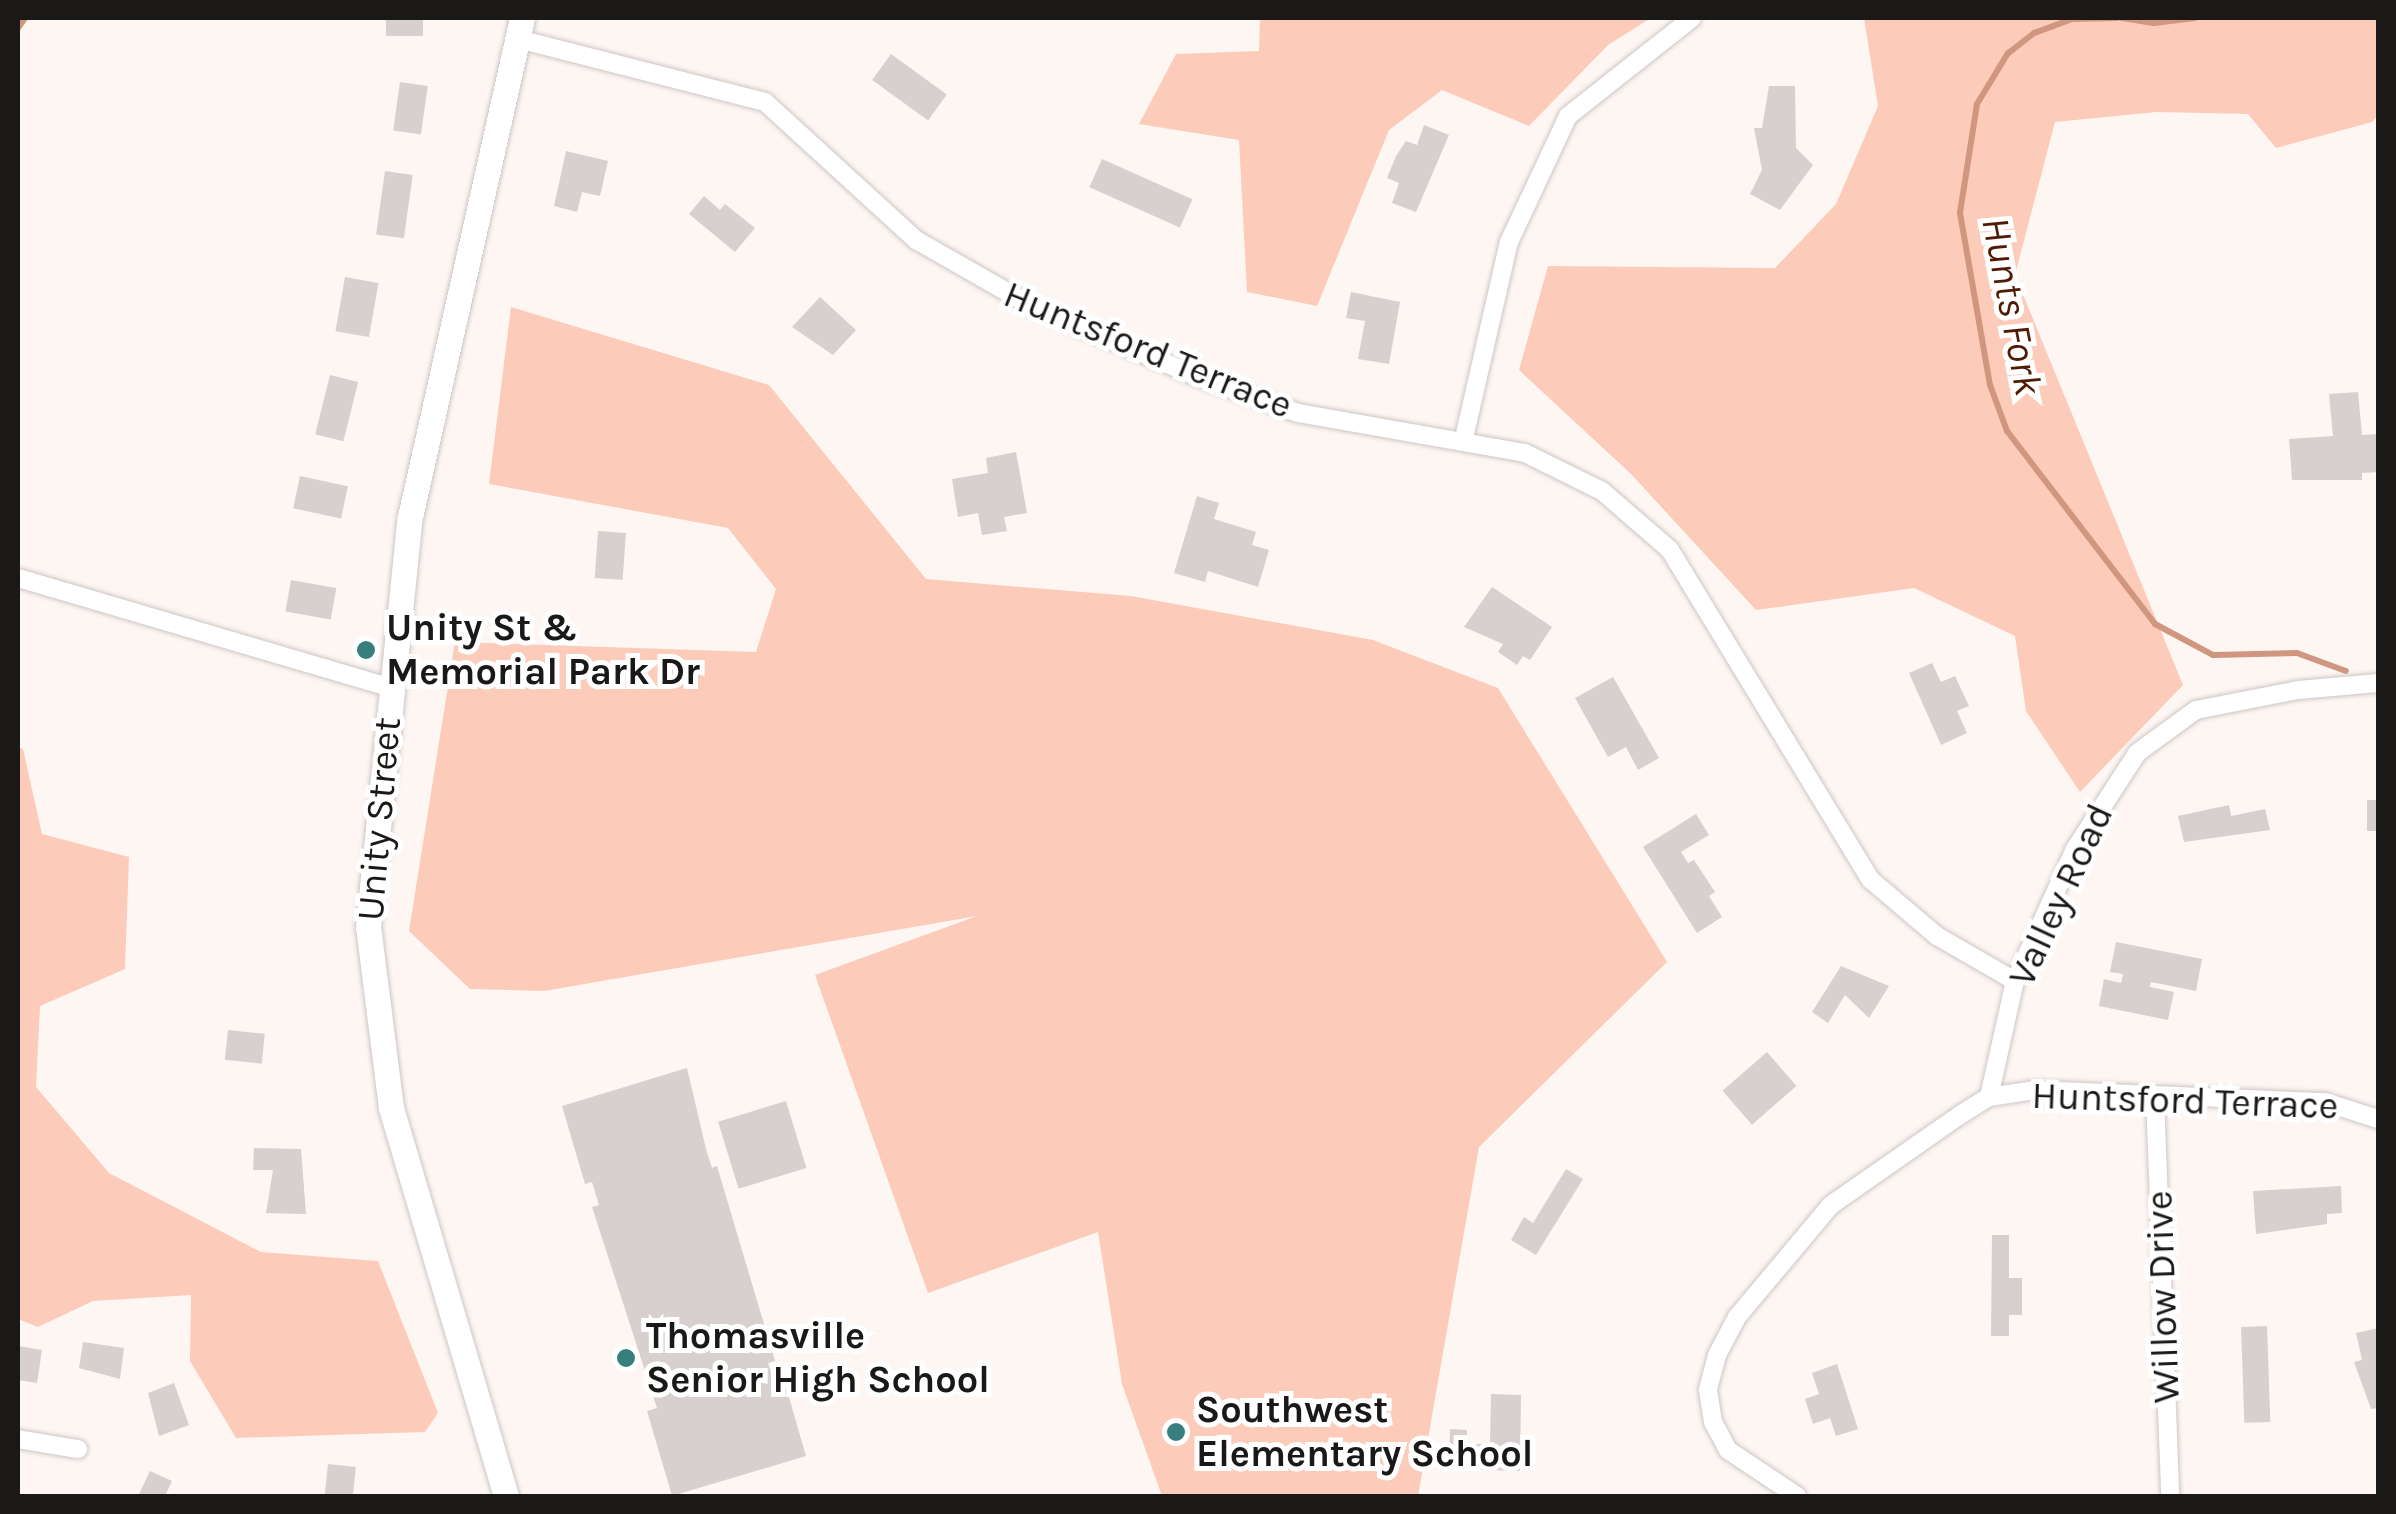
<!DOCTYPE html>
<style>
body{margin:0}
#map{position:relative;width:2396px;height:1514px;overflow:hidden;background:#fdf6f3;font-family:Karla,sans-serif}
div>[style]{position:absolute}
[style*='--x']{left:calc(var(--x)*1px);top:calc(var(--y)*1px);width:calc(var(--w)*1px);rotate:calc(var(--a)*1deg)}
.green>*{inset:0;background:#fccbb9}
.stream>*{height:6px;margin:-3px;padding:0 3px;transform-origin:3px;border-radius:3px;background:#d09680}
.building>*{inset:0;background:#d7d0ce;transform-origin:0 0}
.roads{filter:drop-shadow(0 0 2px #cdc6c4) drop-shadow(0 0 2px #cdc6c4)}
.street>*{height:18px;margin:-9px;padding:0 9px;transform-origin:9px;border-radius:9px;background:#fff}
.secondary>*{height:25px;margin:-12.5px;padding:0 12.5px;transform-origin:12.5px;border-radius:12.5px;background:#fff}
.dots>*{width:28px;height:28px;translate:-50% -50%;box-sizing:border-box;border:5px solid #fff;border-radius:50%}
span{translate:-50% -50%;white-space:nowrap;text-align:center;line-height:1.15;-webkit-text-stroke:10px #fff;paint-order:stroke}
.street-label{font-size:38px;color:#1b1918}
.poi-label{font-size:38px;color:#1b1918;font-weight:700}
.left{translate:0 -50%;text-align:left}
.water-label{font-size:40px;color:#501b04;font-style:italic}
.frame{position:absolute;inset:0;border:20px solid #1b1918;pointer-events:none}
</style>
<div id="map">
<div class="green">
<i style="clip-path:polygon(1260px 18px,1651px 18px,1608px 45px,1529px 126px,1442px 90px,1389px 130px,1317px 306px,1247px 292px,1239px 140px,1139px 124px,1176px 54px,1259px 51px)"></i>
<i style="clip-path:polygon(1864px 18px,2378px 18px,2378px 115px,2372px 122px,2276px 148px,2248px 114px,2156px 112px,2055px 122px,2015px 275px,2183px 685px,2080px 792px,2026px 711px,2015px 636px,1914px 588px,1756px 610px,1631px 474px,1519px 370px,1548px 266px,1775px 268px,1836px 204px,1878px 106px)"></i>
<i style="clip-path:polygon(511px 307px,769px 385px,926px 579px,1131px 596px,1373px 640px,1498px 688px,1667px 962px,1479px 1147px,1418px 1496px,1162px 1496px,1122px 1384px,1098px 1232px,928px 1293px,815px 975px,977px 916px,544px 991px,470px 989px,409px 931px,455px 642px,756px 652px,776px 589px,728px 528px,489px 484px)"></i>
<i style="clip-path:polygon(18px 747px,23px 749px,42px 834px,129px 857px,125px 969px,40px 1006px,36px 1087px,109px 1173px,261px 1252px,378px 1261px,438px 1413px,425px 1432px,236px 1438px,190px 1361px,191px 1295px,93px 1301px,38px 1327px,18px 1319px)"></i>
</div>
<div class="stream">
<i style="--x:2117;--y:18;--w:45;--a:178.7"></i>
<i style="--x:2072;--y:19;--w:40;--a:159.8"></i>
<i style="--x:2034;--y:33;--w:33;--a:142"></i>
<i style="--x:2008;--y:53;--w:60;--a:121.3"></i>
<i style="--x:1977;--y:104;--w:110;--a:98.9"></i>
<i style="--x:1960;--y:213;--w:175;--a:80.1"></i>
<i style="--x:1990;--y:385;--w:49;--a:69.7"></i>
<i style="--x:2007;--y:431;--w:243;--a:52.5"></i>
<i style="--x:2155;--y:624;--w:66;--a:28.1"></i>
<i style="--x:2213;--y:655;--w:84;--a:-1.4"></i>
<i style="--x:2297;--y:653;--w:52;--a:20.2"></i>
<i style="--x:2122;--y:18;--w:32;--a:9"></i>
<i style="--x:2154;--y:23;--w:41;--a:-7"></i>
<i style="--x:18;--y:28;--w:12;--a:-55"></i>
</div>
<div class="building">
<i style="left:386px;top:18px;width:37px;height:18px"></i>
<i style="left:891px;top:54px;width:69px;height:32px;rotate:36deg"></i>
<i style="left:400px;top:82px;width:28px;height:49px;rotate:8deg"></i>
<i style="clip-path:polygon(1769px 86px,1795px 86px,1796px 148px,1813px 165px,1780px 210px,1750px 194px,1762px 170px,1754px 128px,1762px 128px)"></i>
<i style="clip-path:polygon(1424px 125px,1449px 135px,1416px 212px,1392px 203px,1399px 183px,1387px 178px,1396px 156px,1406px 141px,1417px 145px)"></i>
<i style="clip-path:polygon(566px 151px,608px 161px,600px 196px,582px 192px,577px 212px,554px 206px)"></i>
<i style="left:1102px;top:159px;width:99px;height:31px;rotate:24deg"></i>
<i style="left:385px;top:171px;width:28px;height:64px;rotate:8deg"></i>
<i style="clip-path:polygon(704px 196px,720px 210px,725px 204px,755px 228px,735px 252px,689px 214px)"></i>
<i style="left:345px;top:277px;width:34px;height:55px;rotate:10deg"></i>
<i style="clip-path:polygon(1351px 292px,1400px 302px,1389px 364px,1358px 359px,1365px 321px,1346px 318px)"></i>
<i style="clip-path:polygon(820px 297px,856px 330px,833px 355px,792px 327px)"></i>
<i style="left:330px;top:375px;width:29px;height:61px;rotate:14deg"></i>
<i style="clip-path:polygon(2358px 392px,2362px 435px,2378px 434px,2378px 472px,2362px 473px,2362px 480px,2292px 480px,2289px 439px,2333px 436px,2329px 394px)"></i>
<i style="clip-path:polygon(1016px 452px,1027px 513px,1004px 517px,1007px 531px,982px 535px,978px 513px,958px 517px,952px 479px,988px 473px,986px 458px)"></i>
<i style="left:300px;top:476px;width:49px;height:33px;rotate:12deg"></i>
<i style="clip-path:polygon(1197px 496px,1219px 503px,1214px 519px,1256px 532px,1252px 545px,1269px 550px,1258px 587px,1208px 571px,1205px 582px,1174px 573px)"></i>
<i style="left:598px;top:531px;width:28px;height:47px;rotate:4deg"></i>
<i style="left:291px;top:580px;width:46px;height:32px;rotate:10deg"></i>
<i style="clip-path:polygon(1492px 587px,1552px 627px,1530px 660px,1523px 656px,1517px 665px,1498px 652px,1503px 644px,1464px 627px)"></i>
<i style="clip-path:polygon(1932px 663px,1941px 682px,1955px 676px,1969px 706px,1957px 711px,1967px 733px,1941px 745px,1909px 673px)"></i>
<i style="clip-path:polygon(1613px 677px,1659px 758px,1638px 770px,1626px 747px,1608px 757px,1575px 698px)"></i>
<i style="left:2378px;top:800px;width:31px;height:11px;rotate:90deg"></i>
<i style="clip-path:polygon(2229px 805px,2231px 816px,2265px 809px,2270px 830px,2184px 842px,2178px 816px)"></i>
<i style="clip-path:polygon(1696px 814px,1709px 835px,1681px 852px,1688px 863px,1694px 860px,1715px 892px,1709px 896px,1722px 917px,1697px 933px,1643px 847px)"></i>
<i style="clip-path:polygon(2116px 942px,2202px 959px,2196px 991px,2151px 982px,2150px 987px,2174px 992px,2168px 1020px,2099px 1006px,2104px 979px,2121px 983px,2123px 974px,2110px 972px)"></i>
<i style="clip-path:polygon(1841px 966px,1889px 986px,1869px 1018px,1845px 995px,1828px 1023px,1812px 1012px)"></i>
<i style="left:228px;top:1030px;width:37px;height:30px;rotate:6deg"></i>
<i style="left:1767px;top:1052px;width:45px;height:59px;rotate:49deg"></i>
<i style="clip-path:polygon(687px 1068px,706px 1149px,712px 1168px,717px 1166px,775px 1361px,768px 1363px,772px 1376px,782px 1373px,806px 1456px,672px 1496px,647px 1411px,657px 1408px,592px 1207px,599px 1205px,592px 1182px,585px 1184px,562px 1106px)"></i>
<i style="left:786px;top:1101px;width:70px;height:71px;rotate:73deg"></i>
<i style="clip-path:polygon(254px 1148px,301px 1149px,306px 1214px,266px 1213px,273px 1170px,253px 1170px)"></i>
<i style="clip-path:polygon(1566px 1169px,1583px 1179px,1536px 1255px,1511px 1240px,1524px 1217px,1533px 1223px)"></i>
<i style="clip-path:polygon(2341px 1186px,2342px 1213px,2327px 1214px,2327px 1224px,2256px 1234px,2253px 1191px)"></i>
<i style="clip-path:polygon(1992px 1235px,2009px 1235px,2009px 1278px,2022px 1278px,2022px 1315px,2009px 1315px,2009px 1336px,1991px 1336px)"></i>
<i style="left:2267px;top:1326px;width:96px;height:26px;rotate:88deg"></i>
<i style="clip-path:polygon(2378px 1328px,2378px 1408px,2371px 1409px,2354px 1362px,2362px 1360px,2356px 1333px)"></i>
<i style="clip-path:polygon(83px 1342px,124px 1348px,120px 1379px,79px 1368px)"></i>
<i style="clip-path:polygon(18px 1346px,42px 1350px,37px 1383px,18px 1380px)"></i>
<i style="clip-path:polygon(1837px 1364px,1858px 1429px,1836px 1436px,1830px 1418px,1813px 1424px,1805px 1399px,1819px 1394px,1812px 1373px)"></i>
<i style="clip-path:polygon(174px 1383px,189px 1425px,159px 1436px,148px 1393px)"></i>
<i style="clip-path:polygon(1491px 1394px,1521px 1395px,1520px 1471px,1449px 1469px,1450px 1429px,1467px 1430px,1467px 1444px,1490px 1444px)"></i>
<i style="left:328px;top:1464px;width:28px;height:32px;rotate:6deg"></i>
<i style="clip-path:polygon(150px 1471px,172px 1481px,165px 1496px,138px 1496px)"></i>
</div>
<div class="roads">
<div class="street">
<i style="--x:522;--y:40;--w:251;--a:14.3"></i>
<i style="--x:765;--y:102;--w:205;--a:42.4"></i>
<i style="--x:916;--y:240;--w:137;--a:29.7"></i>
<i style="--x:1035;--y:308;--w:177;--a:22.9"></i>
<i style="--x:1198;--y:377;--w:106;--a:19.8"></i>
<i style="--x:1298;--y:413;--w:230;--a:10"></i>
<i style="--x:1525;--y:453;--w:86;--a:26.3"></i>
<i style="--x:1602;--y:491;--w:90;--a:40.9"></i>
<i style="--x:1670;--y:550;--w:386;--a:58.7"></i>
<i style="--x:1871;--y:880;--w:87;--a:40.3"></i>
<i style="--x:1937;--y:936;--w:90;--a:30"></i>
<i style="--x:1464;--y:438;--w:201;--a:-77.1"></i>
<i style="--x:1509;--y:242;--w:139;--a:-64.9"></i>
<i style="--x:1568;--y:116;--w:158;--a:-38.3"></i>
<i style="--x:18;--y:578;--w:389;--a:16.4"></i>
<i style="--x:1989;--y:1097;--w:119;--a:-77.4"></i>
<i style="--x:2015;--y:981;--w:145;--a:-65.6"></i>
<i style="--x:2075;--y:849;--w:114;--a:-57.1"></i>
<i style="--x:2137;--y:753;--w:73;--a:-36.1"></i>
<i style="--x:2196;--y:710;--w:104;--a:-11.1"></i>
<i style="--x:2298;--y:690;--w:80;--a:-5"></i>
<i style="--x:2155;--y:1098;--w:398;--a:87.8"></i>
<i style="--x:18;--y:1439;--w:61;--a:9.5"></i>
<i style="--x:1797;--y:1496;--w:83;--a:-146.3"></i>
<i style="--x:1728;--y:1450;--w:32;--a:-118"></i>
<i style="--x:1713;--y:1422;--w:33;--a:-99"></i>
<i style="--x:1708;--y:1389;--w:35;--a:-75"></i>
<i style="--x:1717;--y:1355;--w:43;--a:-62.2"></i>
<i style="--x:1737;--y:1317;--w:146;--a:-50"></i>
<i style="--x:1831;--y:1205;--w:157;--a:-34.9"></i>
<i style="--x:1960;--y:1115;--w:34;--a:-32"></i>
<i style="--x:1989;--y:1097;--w:47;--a:-8.7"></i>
<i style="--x:2035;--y:1090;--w:290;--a:2.4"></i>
<i style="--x:2325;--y:1102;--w:56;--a:17.8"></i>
</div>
<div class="secondary">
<i style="--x:506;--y:1496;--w:405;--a:-106.5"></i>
<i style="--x:391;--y:1108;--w:182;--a:-97.2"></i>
<i style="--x:368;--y:927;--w:412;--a:-84.2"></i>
<i style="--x:410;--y:517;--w:511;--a:-77.35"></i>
</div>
</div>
<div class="dots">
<i style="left:366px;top:650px;background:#377f7c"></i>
<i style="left:626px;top:1358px;background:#377f7c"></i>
<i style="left:1176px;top:1432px;background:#377f7c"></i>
</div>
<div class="street-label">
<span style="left:1148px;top:350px;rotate:22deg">Huntsford Terrace</span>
<span style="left:379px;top:819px;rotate:-85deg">Unity Street</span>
<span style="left:2061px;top:895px;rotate:-65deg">Valley Road</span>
<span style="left:2185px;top:1101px;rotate:2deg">Huntsford Terrace</span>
<span style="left:2163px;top:1297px;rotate:-92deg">Willow Drive</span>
</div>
<div class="poi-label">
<span class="left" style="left:386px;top:650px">Unity St &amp;<br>Memorial Park Dr</span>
<span class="left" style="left:646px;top:1358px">Thomasville<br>Senior High School</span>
<span class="left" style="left:1196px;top:1432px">Southwest<br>Elementary School</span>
</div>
<div class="water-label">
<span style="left:2012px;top:306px;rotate:79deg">Hunts Fork</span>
</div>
<div class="frame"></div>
</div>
